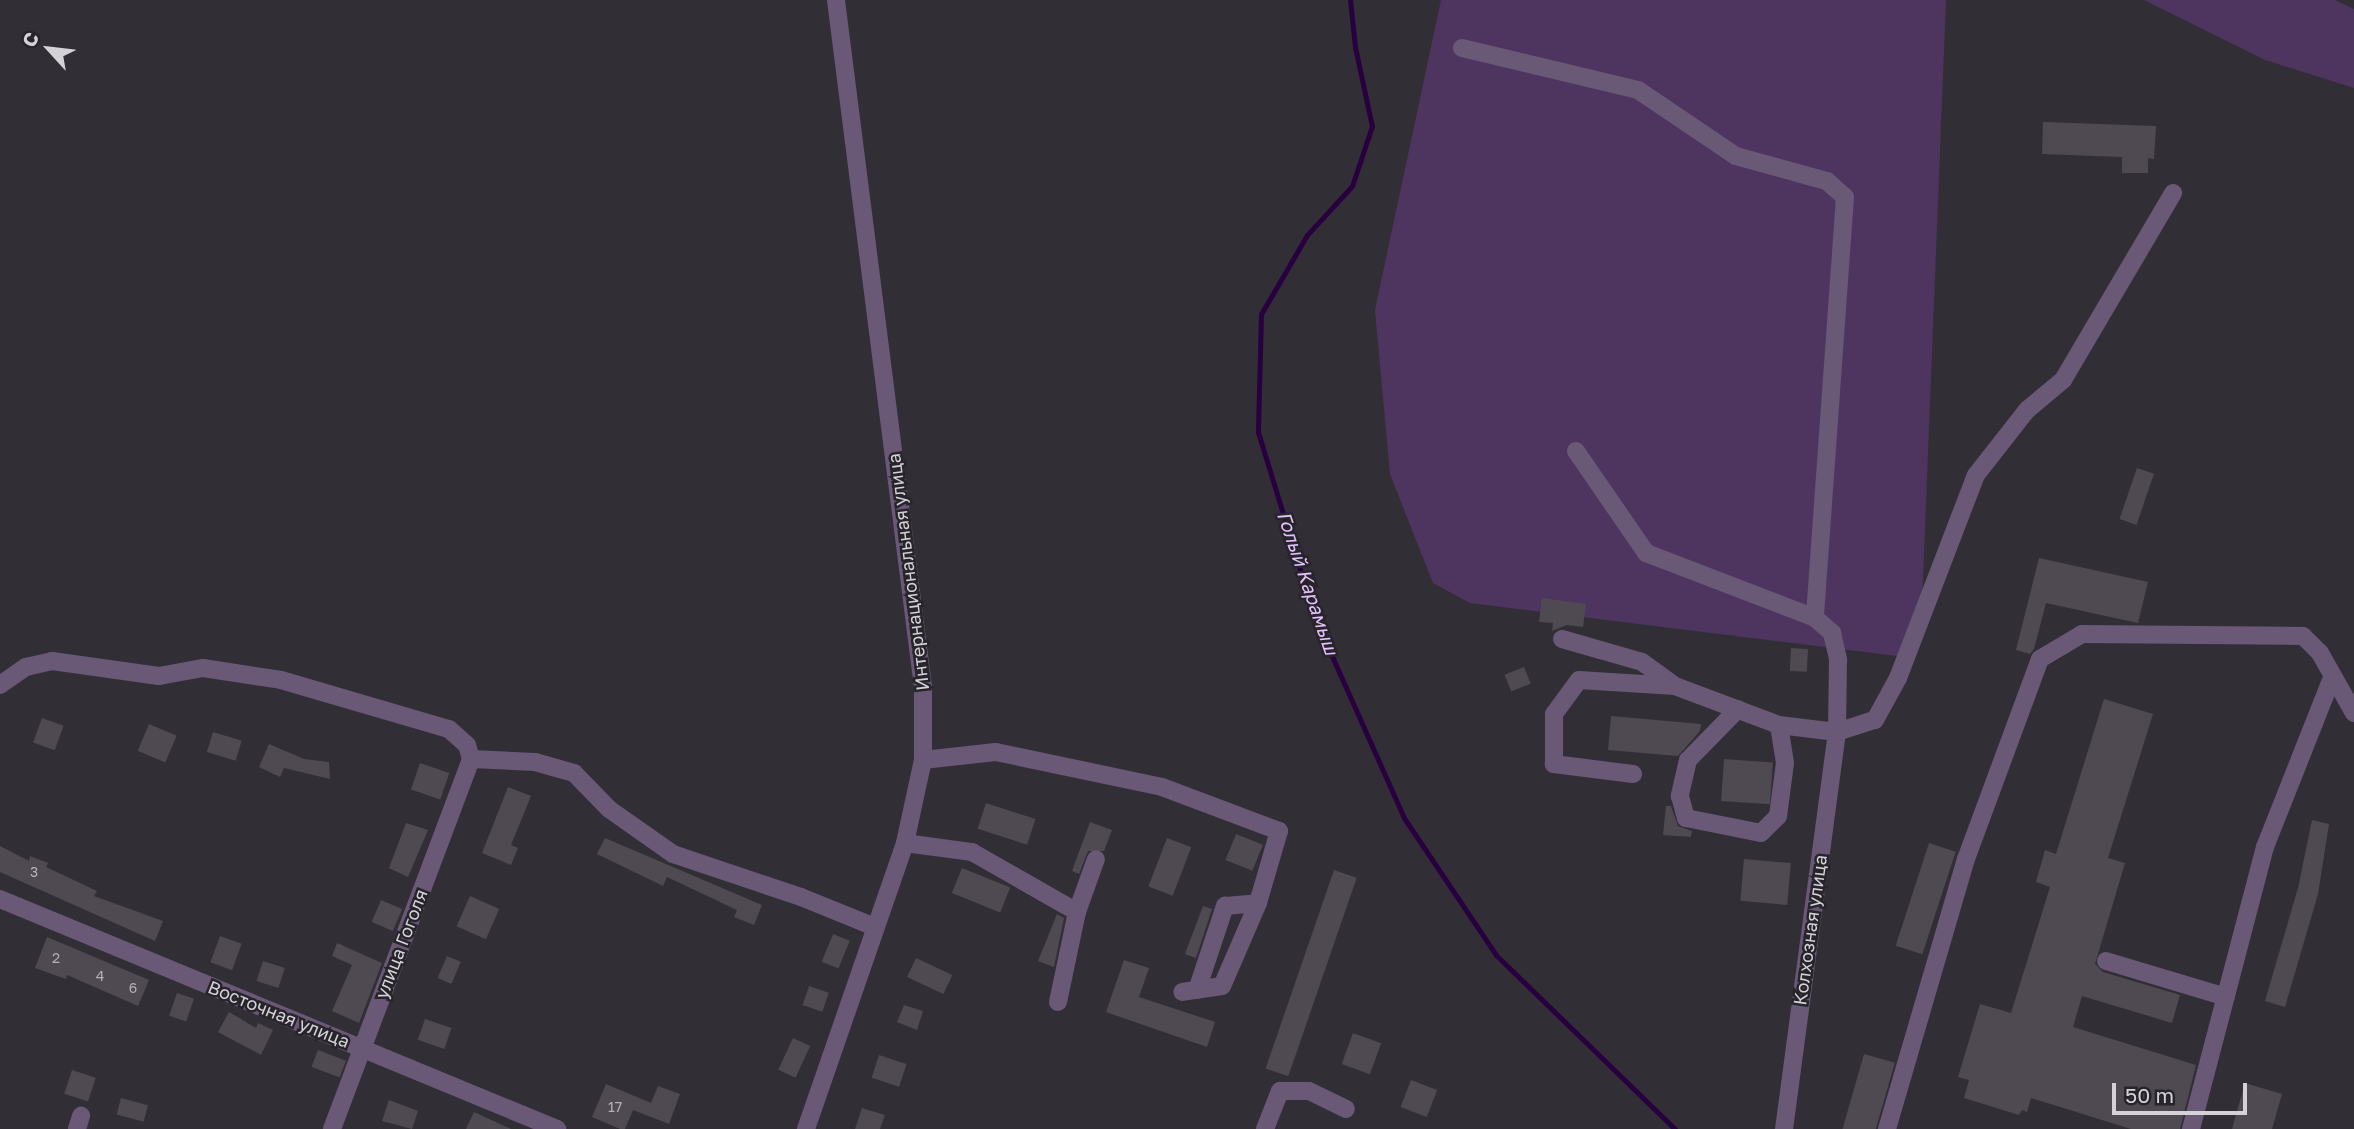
<!DOCTYPE html>
<meta charset="utf-8">
<style>
body{margin:0}
#map{position:relative;width:2354px;height:1129px;overflow:hidden;background:#322e35;font-family:"Golos Text",sans-serif}
div>[style]{position:absolute}
[style*='--x']{left:calc(var(--x)*1px);top:calc(var(--y)*1px);width:calc(var(--w)*1px);rotate:calc(var(--a)*1deg)}
.green>*{inset:0;background:#4e3560}
.stream>*{height:5px;margin:-2.5px;padding:0 2.5px;transform-origin:2.5px;border-radius:2.5px;background:#29003f}
.building>*{inset:0;background:#4f4a52;transform-origin:0 0}
.minor>*{height:18px;margin:-9px;padding:0 9px;transform-origin:9px;border-radius:9px;background:#695876}
span{translate:-50% -50%;white-space:nowrap;text-align:center;line-height:1.15;-webkit-text-stroke:5px #28242b;paint-order:stroke}
.number-label{font-size:14px;color:#b3b0b5}
.number-label span{-webkit-text-stroke-width:0}
.street-label{font-size:18px;color:#d4d2d6}
.water-label{font-size:19px;color:#e3c2fc;font-style:italic}
.north{position:absolute;left:14px;top:14px;width:70px;height:70px;-webkit-text-stroke:5px #28242b;paint-order:stroke;rotate:297deg;font-size:19px;font-weight:700;line-height:28px;text-align:center;color:#d4d2d6}
.north::after{content:'';display:block;margin:auto;width:24px;height:32px;background:#d4d2d6;clip-path:polygon(50% 0,100% 100%,50% 72%,0 100%)}
.scale{position:absolute;left:2112px;top:1083px;width:135px;height:32px;box-sizing:border-box;border:4px solid #d4d2d6;border-top:0;padding-left:9px;font-size:21px;line-height:24px;white-space:nowrap;color:#d4d2d6;-webkit-text-stroke:5px #28242b;paint-order:stroke}
</style>
<div id="map">
<div class="green">
<i style="clip-path:polygon(1441px 0,1946px 0,1921px 629px,1897px 656px,1470px 603px,1433px 583px,1390px 474px,1375px 310px)"></i>
<i style="clip-path:polygon(2144px 0,2335px 0,2354px 9px,2354px 88px,2265px 60px)"></i>
</div>
<div class="stream">
<i style="--x:1350;--y:0;--w:47;--a:83.9"></i>
<i style="--x:1355;--y:47;--w:81;--a:77.9"></i>
<i style="--x:1372;--y:126;--w:63;--a:108.4"></i>
<i style="--x:1352;--y:186;--w:67;--a:132.6"></i>
<i style="--x:1307;--y:235;--w:91;--a:120.2"></i>
<i style="--x:1261;--y:314;--w:118;--a:91.5"></i>
<i style="--x:1258;--y:432;--w:195;--a:73"></i>
<i style="--x:1315;--y:618;--w:219;--a:66"></i>
<i style="--x:1404;--y:818;--w:165;--a:56.1"></i>
<i style="--x:1496;--y:955;--w:250;--a:44.2"></i>
</div>
<div class="building">
<i style="clip-path:polygon(2043px 122px,2156px 126px,2154px 159px,2148px 158px,2148px 173px,2122px 173px,2122px 157px,2042px 154px)"></i>
<i style="left:2137px;top:468px;width:18px;height:54px;rotate:19deg"></i>
<i style="clip-path:polygon(2039px 558px,2148px 582px,2138px 623px,2046px 603px,2034px 649px,2030px 654px,2016px 650px)"></i>
<i style="clip-path:polygon(1542px 598px,1586px 604px,1583px 627px,1567px 625px,1552px 631px,1553px 623px,1539px 622px)"></i>
<i style="left:1791px;top:648px;width:17px;height:23px;rotate:3deg"></i>
<i style="left:1524px;top:667px;width:18px;height:21px;rotate:68deg"></i>
<i style="clip-path:polygon(2104px 699px,2153px 714px,2108px 858px,2125px 863px,2095px 964px,2103px 972px,2180px 995px,2172px 1023px,2082px 996px,2073px 1027px,2196px 1065px,2180px 1129px,2131px 1129px,2031px 1098px,2027px 1112px,2022px 1110px,2019px 1115px,1964px 1098px,1969px 1080px,1958px 1077px,1980px 1004px,2011px 1013px,2050px 887px,2036px 882px,2045px 850px,2056px 854px)"></i>
<i style="clip-path:polygon(1611px 716px,1701px 724px,1700px 731px,1678px 756px,1608px 750px)"></i>
<i style="left:42px;top:718px;width:23px;height:26px;rotate:20deg"></i>
<i style="left:149px;top:724px;width:30px;height:29px;rotate:23deg"></i>
<i style="left:213px;top:732px;width:30px;height:21px;rotate:17deg"></i>
<i style="clip-path:polygon(269px 744px,304px 759px,329px 762px,330px 779px,284px 768px,280px 777px,259px 767px)"></i>
<i style="left:1724px;top:759px;width:49px;height:42px;rotate:4deg"></i>
<i style="left:420px;top:763px;width:31px;height:28px;rotate:19deg"></i>
<i style="clip-path:polygon(508px 787px,531px 796px,511px 845px,518px 848px,511px 865px,482px 853px)"></i>
<i style="left:986px;top:803px;width:52px;height:27px;rotate:18deg"></i>
<i style="clip-path:polygon(1666px 806px,1671px 806px,1678px 826px,1692px 831px,1691px 837px,1663px 835px)"></i>
<i style="clip-path:polygon(2312px 820px,2329px 824px,2318px 894px,2285px 1007px,2265px 1001px,2298px 888px)"></i>
<i style="clip-path:polygon(1090px 822px,1112px 830px,1104px 851px,1088px 851px,1079px 874px,1072px 871px)"></i>
<i style="clip-path:polygon(406px 823px,428px 830px,408px 877px,389px 868px)"></i>
<i style="left:1236px;top:834px;width:29px;height:28px;rotate:22deg"></i>
<i style="clip-path:polygon(605px 838px,762px 905px,754px 925px,734px 917px,737px 910px,667px 877px,663px 886px,597px 854px)"></i>
<i style="left:1167px;top:838px;width:26px;height:52px;rotate:21deg"></i>
<i style="left:1929px;top:843px;width:28px;height:108px;rotate:18deg"></i>
<i style="clip-path:polygon(0 846px,29px 861px,30px 856px,48px 863px,46px 867px,97px 891px,94px 896px,163px 921px,155px 941px,0 872px)"></i>
<i style="left:1744px;top:859px;width:47px;height:42px;rotate:5deg"></i>
<i style="left:962px;top:868px;width:52px;height:27px;rotate:22deg"></i>
<i style="left:1334px;top:870px;width:24px;height:210px;rotate:19deg"></i>
<i style="left:470px;top:896px;width:32px;height:33px;rotate:24deg"></i>
<i style="left:381px;top:900px;width:23px;height:24px;rotate:23deg"></i>
<i style="clip-path:polygon(1203px 906px,1212px 909px,1196px 958px,1185px 954px)"></i>
<i style="clip-path:polygon(1057px 914px,1064px 918px,1054px 967px,1038px 961px)"></i>
<i style="left:833px;top:934px;width:18px;height:30px;rotate:22deg"></i>
<i style="left:220px;top:936px;width:23px;height:28px;rotate:20deg"></i>
<i style="clip-path:polygon(47px 937px,149px 980px,138px 1006px,67px 975px,66px 979px,35px 968px)"></i>
<i style="clip-path:polygon(337px 943px,382px 963px,359px 1023px,332px 1011px,352px 965px,332px 956px)"></i>
<i style="left:447px;top:956px;width:15px;height:24px;rotate:23deg"></i>
<i style="left:916px;top:958px;width:40px;height:21px;rotate:25deg"></i>
<i style="clip-path:polygon(1124px 960px,1149px 968px,1139px 997px,1215px 1022px,1207px 1047px,1106px 1012px)"></i>
<i style="left:263px;top:961px;width:23px;height:21px;rotate:18deg"></i>
<i style="left:809px;top:986px;width:21px;height:20px;rotate:19deg"></i>
<i style="left:177px;top:993px;width:18px;height:24px;rotate:19deg"></i>
<i style="clip-path:polygon(904px 1005px,923px 1011px,917px 1030px,897px 1022px)"></i>
<i style="clip-path:polygon(229px 1012px,256px 1028px,258px 1023px,273px 1030px,261px 1055px,218px 1032px)"></i>
<i style="left:425px;top:1019px;width:28px;height:22px;rotate:19deg"></i>
<i style="left:1353px;top:1033px;width:30px;height:33px;rotate:20deg"></i>
<i style="left:793px;top:1038px;width:19px;height:35px;rotate:25deg"></i>
<i style="left:318px;top:1050px;width:30px;height:18px;rotate:21deg"></i>
<i style="left:1864px;top:1054px;width:32px;height:78px;rotate:16deg"></i>
<i style="left:879px;top:1055px;width:29px;height:24px;rotate:18deg"></i>
<i style="left:72px;top:1070px;width:25px;height:25px;rotate:18deg"></i>
<i style="left:1411px;top:1080px;width:28px;height:29px;rotate:21deg"></i>
<i style="clip-path:polygon(2245px 1083px,2282px 1094px,2272px 1129px,2232px 1129px)"></i>
<i style="clip-path:polygon(606px 1084px,651px 1103px,658px 1086px,680px 1094px,669px 1124px,633px 1110px,625px 1129px,620px 1129px,592px 1117px)"></i>
<i style="left:121px;top:1098px;width:28px;height:17px;rotate:15deg"></i>
<i style="clip-path:polygon(389px 1100px,418px 1111px,412px 1129px,382px 1121px)"></i>
<i style="clip-path:polygon(862px 1108px,885px 1115px,880px 1129px,855px 1129px)"></i>
<i style="clip-path:polygon(474px 1112px,511px 1129px,466px 1129px)"></i>
</div>
<div class="minor">
<i style="--x:1462;--y:48;--w:181;--a:13.4"></i>
<i style="--x:1638;--y:90;--w:118;--a:34"></i>
<i style="--x:1736;--y:156;--w:94;--a:15.4"></i>
<i style="--x:1827;--y:181;--w:24;--a:42"></i>
<i style="--x:1845;--y:197;--w:422;--a:94.1"></i>
<i style="--x:1576;--y:451;--w:124;--a:55.5"></i>
<i style="--x:1646;--y:553;--w:181;--a:21"></i>
<i style="--x:1815;--y:618;--w:23;--a:41"></i>
<i style="--x:1832;--y:633;--w:28;--a:77"></i>
<i style="--x:1838;--y:660;--w:72;--a:90.8"></i>
<i style="--x:1837;--y:732;--w:401;--a:97.6"></i>
<i style="--x:1562;--y:639;--w:83;--a:16"></i>
<i style="--x:1642;--y:662;--w:41;--a:36"></i>
<i style="--x:0;--y:685;--w:32;--a:-35"></i>
<i style="--x:26;--y:667;--w:27;--a:-13"></i>
<i style="--x:52;--y:661;--w:108;--a:8"></i>
<i style="--x:159;--y:676;--w:45;--a:-10.3"></i>
<i style="--x:203;--y:668;--w:79;--a:8.7"></i>
<i style="--x:281;--y:680;--w:175;--a:16.3"></i>
<i style="--x:449;--y:729;--w:24;--a:42"></i>
<i style="--x:467;--y:745;--w:15;--a:74"></i>
<i style="--x:1738;--y:709;--w:71;--a:134.4"></i>
<i style="--x:1688;--y:760;--w:37;--a:103"></i>
<i style="--x:1680;--y:796;--w:23;--a:75"></i>
<i style="--x:1686;--y:818;--w:76;--a:11.3"></i>
<i style="--x:1761;--y:833;--w:24;--a:-45"></i>
<i style="--x:1778;--y:816;--w:53;--a:-82.5"></i>
<i style="--x:1785;--y:763;--w:38;--a:-99"></i>
<i style="--x:471;--y:759;--w:64;--a:2.7"></i>
<i style="--x:535;--y:762;--w:41;--a:15.8"></i>
<i style="--x:574;--y:773;--w:50;--a:45.8"></i>
<i style="--x:609;--y:809;--w:78;--a:35.1"></i>
<i style="--x:673;--y:854;--w:135;--a:18.6"></i>
<i style="--x:801;--y:897;--w:80;--a:22.1"></i>
<i style="--x:923;--y:760;--w:73;--a:-6.3"></i>
<i style="--x:996;--y:752;--w:170;--a:11.9"></i>
<i style="--x:1162;--y:787;--w:125;--a:20.6"></i>
<i style="--x:1279;--y:831;--w:75;--a:106.3"></i>
<i style="--x:1258;--y:903;--w:90;--a:113.4"></i>
<i style="--x:1222;--y:986;--w:40;--a:171.5"></i>
<i style="--x:1633;--y:774;--w:80;--a:-172.8"></i>
<i style="--x:1554;--y:764;--w:50;--a:-90"></i>
<i style="--x:1554;--y:714;--w:42;--a:-53.7"></i>
<i style="--x:1579;--y:680;--w:96;--a:3.6"></i>
<i style="--x:1675;--y:686;--w:111;--a:20.6"></i>
<i style="--x:1779;--y:725;--w:58;--a:6.9"></i>
<i style="--x:1837;--y:732;--w:40;--a:-18"></i>
<i style="--x:1875;--y:720;--w:48;--a:-61.3"></i>
<i style="--x:1898;--y:678;--w:217;--a:-69"></i>
<i style="--x:1976;--y:475;--w:83;--a:-51.9"></i>
<i style="--x:2027;--y:410;--w:47;--a:-39.8"></i>
<i style="--x:2063;--y:380;--w:217;--a:-59.5"></i>
<i style="--x:905;--y:843;--w:68;--a:7.7"></i>
<i style="--x:972;--y:852;--w:121;--a:29.7"></i>
<i style="--x:0;--y:899;--w:603;--a:22.44"></i>
<i style="--x:2106;--y:961;--w:125;--a:16.7"></i>
<i style="--x:1197;--y:990;--w:89;--a:-71.6"></i>
<i style="--x:1225;--y:906;--w:33;--a:-5"></i>
<i style="--x:1058;--y:1002;--w:92;--a:-78.1"></i>
<i style="--x:1077;--y:912;--w:56;--a:-70.3"></i>
<i style="--x:77;--y:1129;--w:14;--a:-73"></i>
<i style="--x:332;--y:1129;--w:395;--a:-69.4"></i>
<i style="--x:806;--y:1129;--w:303;--a:-70.9"></i>
<i style="--x:905;--y:843;--w:85;--a:-77.8"></i>
<i style="--x:923;--y:760;--w:73;--a:-90"></i>
<i style="--x:923;--y:687;--w:692;--a:-97.22"></i>
<i style="--x:1265;--y:1129;--w:41;--a:-68.5"></i>
<i style="--x:1280;--y:1091;--w:29;--a:0"></i>
<i style="--x:1309;--y:1091;--w:41;--a:25.9"></i>
<i style="--x:1887;--y:1129;--w:281;--a:-73.7"></i>
<i style="--x:1966;--y:859;--w:213;--a:-69.7"></i>
<i style="--x:2040;--y:659;--w:49;--a:-30.8"></i>
<i style="--x:2082;--y:634;--w:221;--a:0.5"></i>
<i style="--x:2303;--y:636;--w:24;--a:45"></i>
<i style="--x:2320;--y:653;--w:69;--a:60.5"></i>
<i style="--x:2191;--y:1129;--w:292;--a:-75.3"></i>
<i style="--x:2265;--y:847;--w:180;--a:-68.4"></i>
</div>
<div class="number-label">
<span style="left:34px;top:872px">3</span>
<span style="left:56px;top:958px">2</span>
<span style="left:100px;top:976px">4</span>
<span style="left:133px;top:988px">6</span>
<span style="left:615px;top:1107px">17</span>
</div>
<div class="street-label">
<span style="left:908px;top:572px;rotate:-97deg">Интернациональная улица</span>
<span style="left:1810px;top:930px;rotate:-82deg">Колхозная улица</span>
<span style="left:401px;top:944px;rotate:-69deg">улица Гоголя</span>
<span style="left:279px;top:1014px;rotate:22deg">Восточная улица</span>
</div>
<div class="water-label">
<span style="left:1308px;top:583px;rotate:71deg">Голый Карамыш</span>
</div>
<div class="north">С</div>
<div class="scale">50 m</div>
</div>
